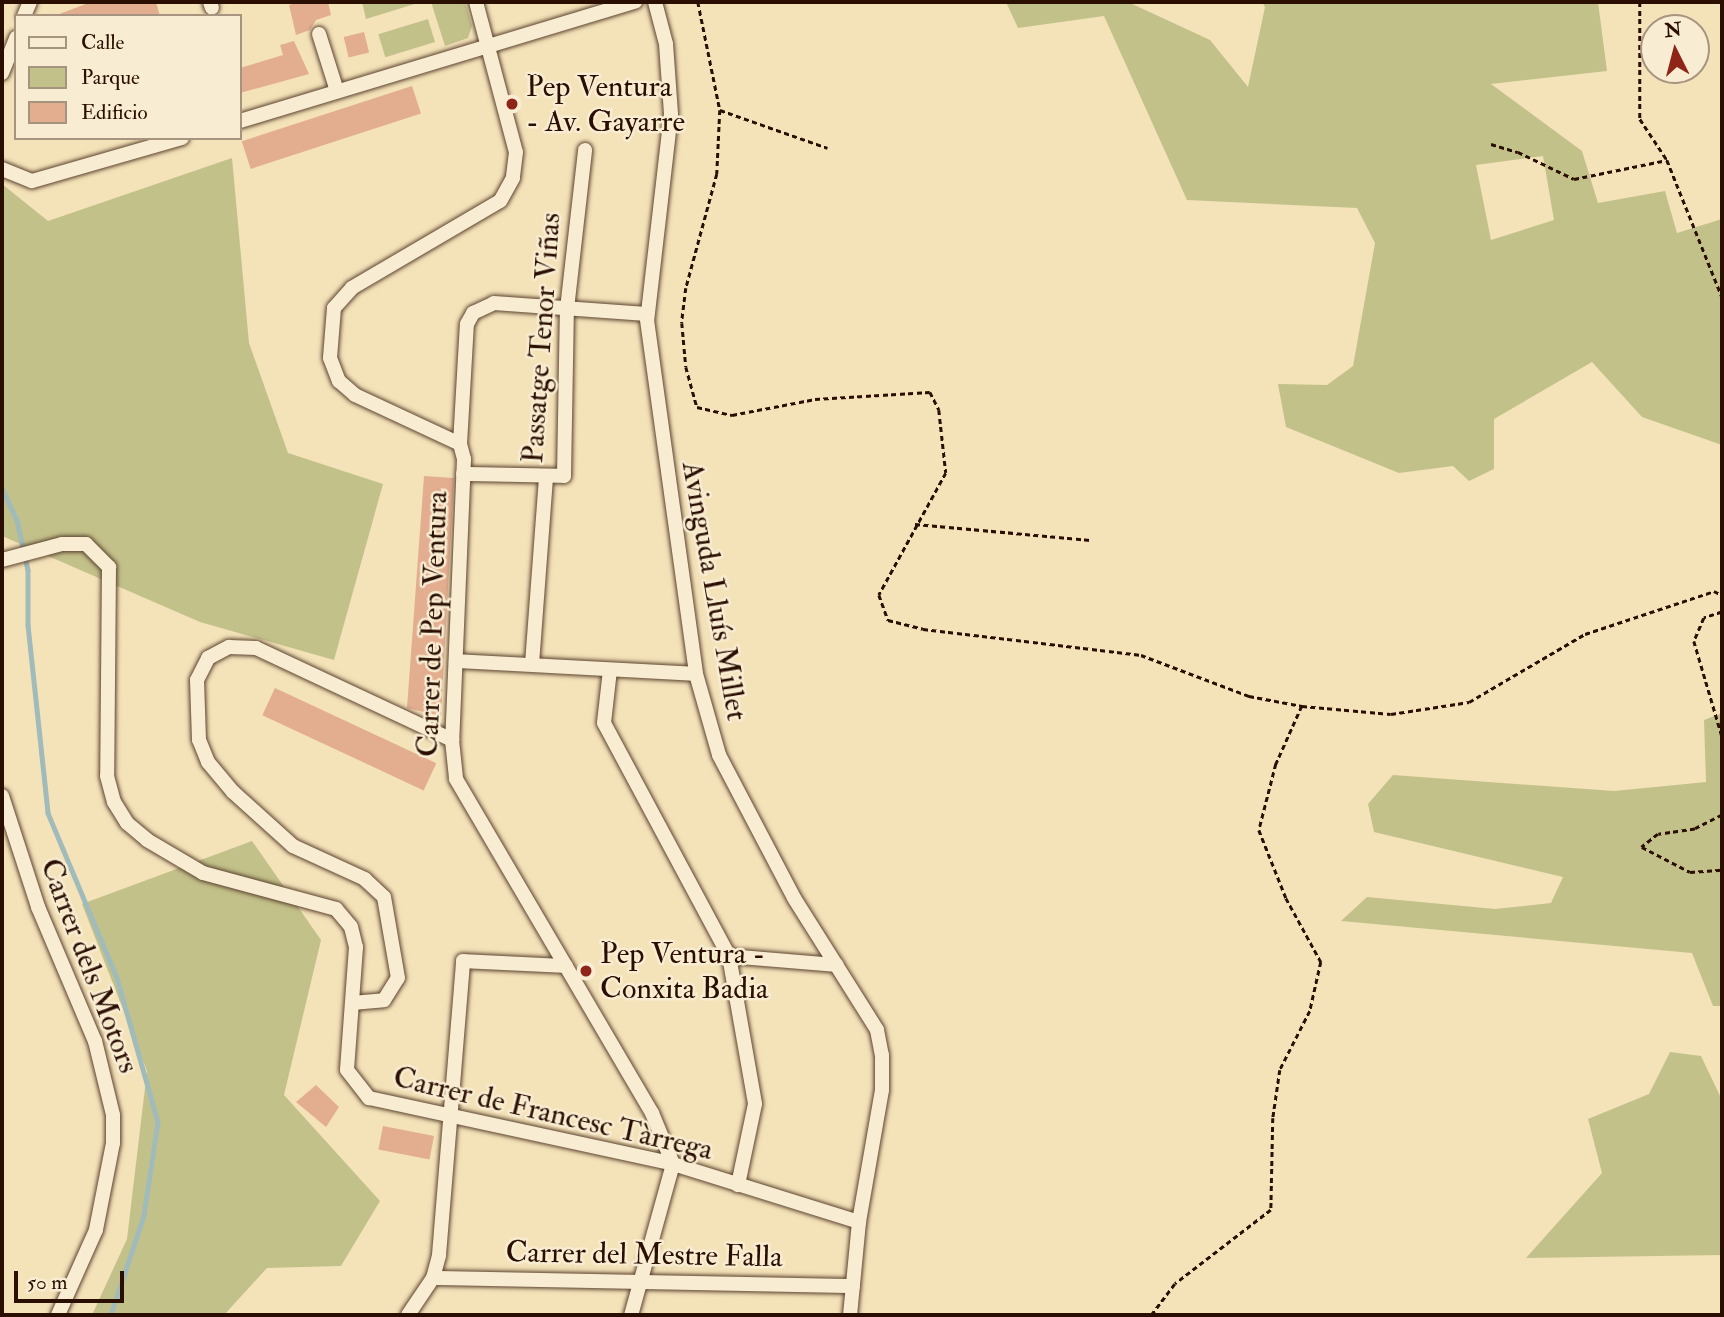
<!DOCTYPE html>
<meta charset="utf-8">
<style>
body{margin:0}
#map{position:relative;width:1724px;height:1317px;overflow:hidden;background:#f4e2b9;font-family:"IM FELL Double Pica",serif}
div>[style]{position:absolute}
[style*='--x']{left:calc(var(--x)*1px);top:calc(var(--y)*1px);width:calc(var(--w)*1px);rotate:calc(var(--a)*1deg)}
.green>*{inset:0;background:#c3c18a;transform-origin:0 0}
.stream>*{height:4.5px;margin:-2.25px;padding:0 2.25px;transform-origin:2.25px;border-radius:2.25px;background:#a0bbba}
.building>*{inset:0;background:#e3ae8f;transform-origin:0 0}
.path>*{height:2.5px;margin-top:-1.25px;transform-origin:0;background:repeating-linear-gradient(90deg,#2a0f01 0 5px,transparent 0 8.5px)}
.roads{filter:drop-shadow(0 0 2px #5c442f) drop-shadow(0 0 2px #5c442f)}
.street>*{height:14px;margin:-7px;padding:0 7px;transform-origin:7px;border-radius:7px;background:#f8ecd2}
.dots>*{width:19px;height:19px;translate:-50% -50%;box-sizing:border-box;border:4px solid #f8ecd2;border-radius:50%}
span{translate:-50% -50%;white-space:nowrap;text-align:center;line-height:1.15;-webkit-text-stroke:5px #f8ecd2;paint-order:stroke}
.poi-label{font-size:30px;color:#2a0f01}
.left{translate:0 -50%;text-align:left}
.street-label{font-size:30px;color:#2a0f01}
.frame{position:absolute;inset:0;border:4px solid #2a0f01;pointer-events:none}
.legend{position:absolute;left:14px;top:14px;width:228px;height:126px;box-sizing:border-box;background:#f8ecd2;border:2px solid #a6947e;margin:0;padding:9px 12px;list-style:none;font-size:21px;color:#2a0f01}
.legend li{display:flex;align-items:center;gap:14px;height:35px}
.legend b{width:35px;border:2px solid #a6947e}
.north{position:absolute;left:1640px;top:14px;width:70px;height:70px;box-sizing:border-box;background:#f8ecd2;border:2px solid #a6947e;border-radius:50%;rotate:354deg;font-size:19px;font-weight:700;line-height:28px;text-align:center;color:#2a0f01}
.north::after{content:'';display:block;margin:auto;width:24px;height:32px;background:#8f2418;clip-path:polygon(50% 0,100% 100%,50% 72%,0 100%)}
.scale{position:absolute;left:14px;top:1271px;width:110px;height:32px;box-sizing:border-box;border:4px solid #2a0f01;border-top:0;padding-left:9px;font-size:21px;line-height:24px;white-space:nowrap;color:#2a0f01;-webkit-text-stroke:5px #f8ecd2;paint-order:stroke}
</style>
<div id="map">
<div class="green">
<i style="clip-path:polygon(362px 2px,421px 2px,366px 19px)"></i>
<i style="clip-path:polygon(431px 2px,465px 2px,472px 26px,468px 38px,445px 46px)"></i>
<i style="clip-path:polygon(evenodd,1006px 2px,1128px 2px,1210px 40px,1248px 87px,1265px 7px,1262px 2px,1598px 2px,1607px 71px,1491px 84px,1582px 151px,1598px 203px,1665px 191px,1677px 233px,1722px 219px,1722px 445px,1642px 417px,1592px 362px,1494px 419px,1494px 469px,1469px 481px,1453px 466px,1399px 473px,1286px 427px,1278px 384px,1327px 385px,1353px 366px,1375px 243px,1357px 208px,1187px 200px,1104px 16px,1018px 28px,1006px 2px,1543px 156px,1554px 220px,1491px 240px,1476px 165px,1543px 156px)"></i>
<i style="left:428px;top:19px;width:24px;height:52px;rotate:73deg"></i>
<i style="clip-path:polygon(232px 158px,249px 343px,288px 453px,383px 484px,334px 660px,200px 622px,2px 536px,2px 184px,48px 221px)"></i>
<i style="clip-path:polygon(1722px 713px,1722px 1006px,1713px 1006px,1692px 953px,1341px 921px,1367px 897px,1495px 909px,1551px 903px,1563px 877px,1374px 832px,1368px 804px,1393px 775px,1614px 791px,1706px 782px,1704px 720px)"></i>
<i style="clip-path:polygon(252px 841px,321px 940px,284px 1095px,380px 1201px,341px 1266px,267px 1268px,224px 1315px,92px 1315px,127px 1239px,147px 1071px,82px 904px)"></i>
<i style="clip-path:polygon(1670px 1052px,1701px 1056px,1722px 1100px,1722px 1255px,1526px 1258px,1602px 1173px,1588px 1119px,1649px 1094px)"></i>
</div>
<div class="stream">
<i style="--x:2;--y:488;--w:35;--a:65"></i>
<i style="--x:17;--y:520;--w:51;--a:77.6"></i>
<i style="--x:28;--y:570;--w:55;--a:90"></i>
<i style="--x:28;--y:625;--w:189;--a:83.9"></i>
<i style="--x:48;--y:813;--w:179;--a:67.3"></i>
<i style="--x:117;--y:978;--w:150;--a:74.1"></i>
<i style="--x:158;--y:1122;--w:95;--a:98.5"></i>
<i style="--x:144;--y:1216;--w:104;--a:108.4"></i>
</div>
<div class="building">
<i style="clip-path:polygon(91px 2px,156px 2px,160px 16px,54px 16px)"></i>
<i style="clip-path:polygon(300px 2px,328px 2px,331px 15px,316px 20px,310px 30px,296px 35px,289px 5px)"></i>
<i style="left:364px;top:32px;width:21px;height:21px;rotate:76deg"></i>
<i style="clip-path:polygon(294px 41px,309px 74px,240px 93px,240px 68px,283px 55px,280px 45px)"></i>
<i style="left:412px;top:86px;width:29px;height:179px;rotate:72deg"></i>
<i style="clip-path:polygon(424px 476px,454px 478px,441px 716px,407px 708px)"></i>
<i style="left:275px;top:688px;width:178px;height:30px;rotate:25deg"></i>
<i style="clip-path:polygon(316px 1085px,339px 1107px,326px 1127px,296px 1102px)"></i>
<i style="left:383px;top:1126px;width:52px;height:24px;rotate:11deg"></i>
</div>
<div class="path">
<i style="--x:698;--y:2;--w:110;--a:78.5"></i>
<i style="--x:720;--y:110;--w:64;--a:92.7"></i>
<i style="--x:717;--y:174;--w:118;--a:105.2"></i>
<i style="--x:686;--y:288;--w:35;--a:97"></i>
<i style="--x:682;--y:323;--w:44;--a:84.8"></i>
<i style="--x:686;--y:367;--w:41;--a:74.6"></i>
<i style="--x:697;--y:407;--w:36;--a:13"></i>
<i style="--x:732;--y:415;--w:85;--a:-10.9"></i>
<i style="--x:815;--y:399;--w:115;--a:-3.5"></i>
<i style="--x:930;--y:392;--w:20;--a:63"></i>
<i style="--x:939;--y:410;--w:63;--a:83.7"></i>
<i style="--x:946;--y:473;--w:139;--a:118.8"></i>
<i style="--x:879;--y:595;--w:27;--a:70"></i>
<i style="--x:888;--y:620;--w:36;--a:14"></i>
<i style="--x:923;--y:629;--w:220;--a:6.8"></i>
<i style="--x:1141;--y:655;--w:116;--a:20.8"></i>
<i style="--x:1249;--y:696;--w:54;--a:10.7"></i>
<i style="--x:1302;--y:706;--w:64;--a:114.1"></i>
<i style="--x:1276;--y:764;--w:68;--a:104.4"></i>
<i style="--x:1259;--y:830;--w:73;--a:68.3"></i>
<i style="--x:1286;--y:898;--w:73;--a:61.3"></i>
<i style="--x:1321;--y:962;--w:50;--a:102.7"></i>
<i style="--x:1310;--y:1011;--w:66;--a:117"></i>
<i style="--x:1280;--y:1070;--w:49;--a:98.3"></i>
<i style="--x:1273;--y:1118;--w:92;--a:91.2"></i>
<i style="--x:1271;--y:1210;--w:121;--a:142.4"></i>
<i style="--x:1175;--y:1284;--w:39;--a:127"></i>
<i style="--x:1640;--y:2;--w:117;--a:90"></i>
<i style="--x:1640;--y:119;--w:49;--a:56.6"></i>
<i style="--x:1667;--y:160;--w:148;--a:68.1"></i>
<i style="--x:720;--y:110;--w:114;--a:19.4"></i>
<i style="--x:1491;--y:144;--w:28;--a:17"></i>
<i style="--x:1518;--y:152;--w:62;--a:25.7"></i>
<i style="--x:1574;--y:179;--w:95;--a:-11.5"></i>
<i style="--x:915;--y:524;--w:176;--a:5.2"></i>
<i style="--x:1722;--y:612;--w:19;--a:162"></i>
<i style="--x:1704;--y:618;--w:25;--a:113"></i>
<i style="--x:1694;--y:641;--w:99;--a:73.6"></i>
<i style="--x:1302;--y:706;--w:89;--a:5.1"></i>
<i style="--x:1391;--y:714;--w:79;--a:-8.7"></i>
<i style="--x:1469;--y:702;--w:134;--a:-30.4"></i>
<i style="--x:1585;--y:634;--w:136;--a:-18.4"></i>
<i style="--x:1714;--y:591;--w:9;--a:27"></i>
<i style="--x:1722;--y:815;--w:30;--a:153"></i>
<i style="--x:1695;--y:829;--w:37;--a:172"></i>
<i style="--x:1658;--y:834;--w:21;--a:141"></i>
<i style="--x:1642;--y:847;--w:54;--a:27.5"></i>
<i style="--x:1690;--y:872;--w:32;--a:-4"></i>
</div>
<div class="roads">
<div class="street">
<i style="--x:210;--y:2;--w:6;--a:72"></i>
<i style="--x:476;--y:2;--w:155;--a:75.1"></i>
<i style="--x:516;--y:152;--w:26;--a:97"></i>
<i style="--x:513;--y:178;--w:26;--a:119"></i>
<i style="--x:500;--y:201;--w:172;--a:149.6"></i>
<i style="--x:352;--y:288;--w:27;--a:132"></i>
<i style="--x:334;--y:308;--w:50;--a:94.6"></i>
<i style="--x:330;--y:358;--w:25;--a:69"></i>
<i style="--x:339;--y:381;--w:21;--a:41"></i>
<i style="--x:355;--y:395;--w:116;--a:25"></i>
<i style="--x:460;--y:444;--w:16;--a:75"></i>
<i style="--x:464;--y:459;--w:281;--a:92.4"></i>
<i style="--x:452;--y:740;--w:39;--a:84"></i>
<i style="--x:456;--y:779;--w:387;--a:59.6"></i>
<i style="--x:652;--y:1113;--w:55;--a:67.6"></i>
<i style="--x:673;--y:1164;--w:157;--a:105.5"></i>
<i style="--x:655;--y:2;--w:43;--a:75.3"></i>
<i style="--x:666;--y:44;--w:70;--a:85.9"></i>
<i style="--x:671;--y:114;--w:207;--a:96.6"></i>
<i style="--x:647;--y:320;--w:357;--a:82.1"></i>
<i style="--x:696;--y:674;--w:84;--a:74.1"></i>
<i style="--x:719;--y:755;--w:161;--a:62.3"></i>
<i style="--x:794;--y:898;--w:156;--a:57.8"></i>
<i style="--x:877;--y:1030;--w:25;--a:79"></i>
<i style="--x:882;--y:1055;--w:35;--a:90"></i>
<i style="--x:882;--y:1090;--w:134;--a:99.9"></i>
<i style="--x:859;--y:1222;--w:93;--a:95.5"></i>
<i style="--x:24;--y:16;--w:15;--a:-67"></i>
<i style="--x:319;--y:34;--w:60;--a:72.5"></i>
<i style="--x:2;--y:73;--w:38;--a:-68"></i>
<i style="--x:240;--y:121;--w:413;--a:-16.8"></i>
<i style="--x:2;--y:169;--w:32;--a:22"></i>
<i style="--x:32;--y:181;--w:156;--a:-16"></i>
<i style="--x:460;--y:444;--w:120;--a:-86.7"></i>
<i style="--x:467;--y:324;--w:13;--a:-61"></i>
<i style="--x:473;--y:313;--w:23;--a:-25"></i>
<i style="--x:494;--y:303;--w:153;--a:4.1"></i>
<i style="--x:463;--y:474;--w:101;--a:1.1"></i>
<i style="--x:564;--y:476;--w:167;--a:-89"></i>
<i style="--x:567;--y:309;--w:160;--a:-83.5"></i>
<i style="--x:2;--y:560;--w:62;--a:-14.9"></i>
<i style="--x:62;--y:544;--w:24;--a:0"></i>
<i style="--x:86;--y:544;--w:33;--a:45"></i>
<i style="--x:109;--y:567;--w:209;--a:90.5"></i>
<i style="--x:107;--y:776;--w:27;--a:75"></i>
<i style="--x:114;--y:802;--w:25;--a:58"></i>
<i style="--x:127;--y:823;--w:26;--a:40"></i>
<i style="--x:147;--y:840;--w:65;--a:30.5"></i>
<i style="--x:203;--y:873;--w:138;--a:15.1"></i>
<i style="--x:336;--y:909;--w:23;--a:50"></i>
<i style="--x:351;--y:927;--w:21;--a:76"></i>
<i style="--x:356;--y:947;--w:123;--a:94.2"></i>
<i style="--x:347;--y:1070;--w:36;--a:52"></i>
<i style="--x:369;--y:1098;--w:311;--a:12.2"></i>
<i style="--x:673;--y:1164;--w:195;--a:17.3"></i>
<i style="--x:456;--y:661;--w:240;--a:3.1"></i>
<i style="--x:532;--y:664;--w:187;--a:-85.7"></i>
<i style="--x:610;--y:670;--w:53;--a:96.5"></i>
<i style="--x:604;--y:723;--w:264;--a:61.8"></i>
<i style="--x:729;--y:956;--w:150;--a:80"></i>
<i style="--x:755;--y:1104;--w:83;--a:101.9"></i>
<i style="--x:2;--y:796;--w:117;--a:72"></i>
<i style="--x:38;--y:907;--w:146;--a:67"></i>
<i style="--x:95;--y:1041;--w:76;--a:76.3"></i>
<i style="--x:113;--y:1115;--w:28;--a:90"></i>
<i style="--x:113;--y:1143;--w:89;--a:101.1"></i>
<i style="--x:96;--y:1230;--w:93;--a:114.1"></i>
<i style="--x:729;--y:956;--w:108;--a:4.8"></i>
<i style="--x:352;--y:1003;--w:32;--a:-5"></i>
<i style="--x:384;--y:1000;--w:26;--a:-58"></i>
<i style="--x:398;--y:978;--w:82;--a:-99.8"></i>
<i style="--x:384;--y:897;--w:26;--a:-137"></i>
<i style="--x:365;--y:879;--w:79;--a:-155.4"></i>
<i style="--x:293;--y:846;--w:81;--a:-138"></i>
<i style="--x:233;--y:792;--w:39;--a:-130"></i>
<i style="--x:208;--y:762;--w:24;--a:-112"></i>
<i style="--x:199;--y:740;--w:60;--a:-91.9"></i>
<i style="--x:197;--y:680;--w:25;--a:-63"></i>
<i style="--x:208;--y:658;--w:24;--a:-28"></i>
<i style="--x:229;--y:647;--w:27;--a:2"></i>
<i style="--x:256;--y:648;--w:217;--a:25.1"></i>
<i style="--x:433;--y:1278;--w:420;--a:1.1"></i>
<i style="--x:408;--y:1315;--w:45;--a:-56"></i>
<i style="--x:433;--y:1278;--w:24;--a:-75"></i>
<i style="--x:439;--y:1255;--w:295;--a:-85.3"></i>
<i style="--x:463;--y:961;--w:103;--a:2.8"></i>
</div>
</div>
<div class="dots">
<i style="left:512px;top:104px;background:#8f2418"></i>
<i style="left:586px;top:971px;background:#8f2418"></i>
</div>
<div class="poi-label">
<span class="left" style="left:526px;top:104px">Pep Ventura<br>- Av. Gayarre</span>
<span class="left" style="left:600px;top:971px">Pep Ventura -<br>Conxita Badia</span>
</div>
<div class="street-label">
<span style="left:542px;top:338px;rotate:-86deg">Passatge Tenor Viñas</span>
<span style="left:714px;top:591px;rotate:80deg">Avinguda Lluís Millet</span>
<span style="left:433px;top:624px;rotate:-88deg">Carrer de Pep Ventura</span>
<span style="left:89px;top:966px;rotate:69deg">Carrer dels Motors</span>
<span style="left:553px;top:1114px;rotate:13deg">Carrer de Francesc Tàrrega</span>
<span style="left:644px;top:1255px;rotate:1deg">Carrer del Mestre Falla</span>
</div>
<div class="frame"></div>
<ul class="legend">
<li><b style="height:9px;background:#f8ecd2"></b>Calle</li>
<li><b style="height:19px;background:#c3c18a"></b>Parque</li>
<li><b style="height:19px;background:#e3ae8f"></b>Edificio</li>
</ul>
<div class="north">N</div>
<div class="scale">50 m</div>
</div>
